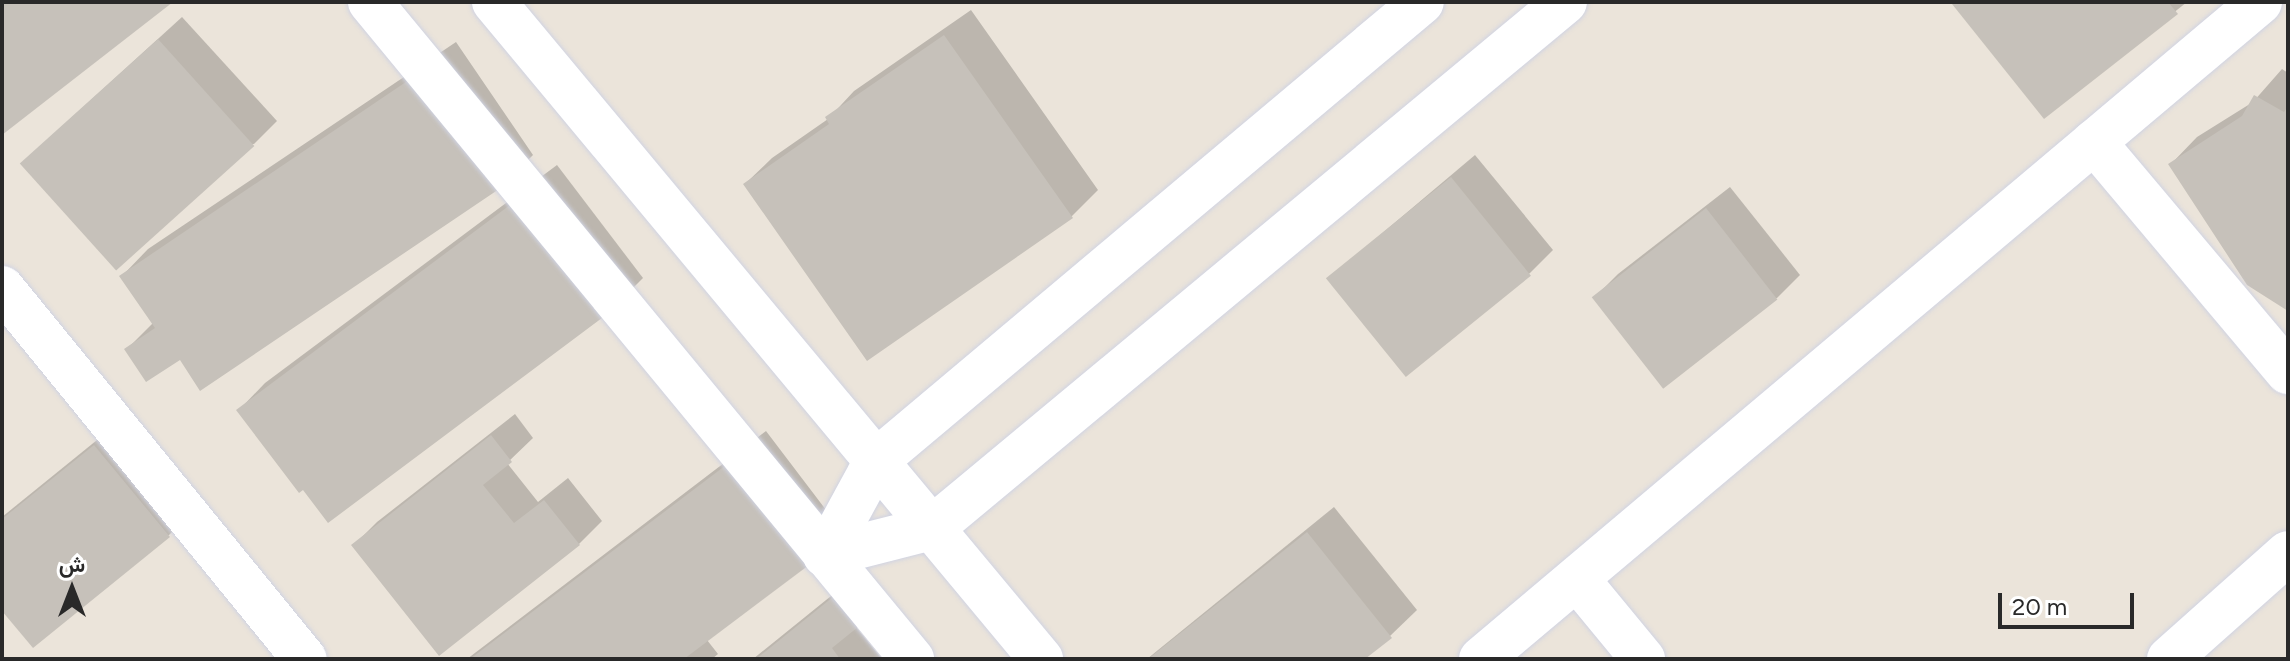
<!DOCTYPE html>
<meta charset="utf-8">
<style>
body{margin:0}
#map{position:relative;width:2290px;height:661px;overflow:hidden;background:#ebe4da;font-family:Figtree,Vazirmatn,sans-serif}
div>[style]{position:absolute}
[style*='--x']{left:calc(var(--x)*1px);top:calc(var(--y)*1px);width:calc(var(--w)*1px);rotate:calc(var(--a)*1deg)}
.shadow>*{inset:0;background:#0003}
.building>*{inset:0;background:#c6c1ba;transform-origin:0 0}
.roads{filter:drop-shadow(0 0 2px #d0d3e2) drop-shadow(0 0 2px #d0d3e2)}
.minor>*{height:44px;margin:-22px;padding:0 22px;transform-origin:22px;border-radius:22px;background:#fff}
span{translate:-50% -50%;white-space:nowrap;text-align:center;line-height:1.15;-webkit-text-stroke:8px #fff;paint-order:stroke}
.frame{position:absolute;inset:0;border:4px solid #292929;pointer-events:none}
.north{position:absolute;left:32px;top:549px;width:80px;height:80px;-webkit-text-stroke:6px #fff;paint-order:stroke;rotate:0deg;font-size:22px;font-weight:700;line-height:32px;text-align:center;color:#292929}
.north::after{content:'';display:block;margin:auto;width:28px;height:36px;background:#292929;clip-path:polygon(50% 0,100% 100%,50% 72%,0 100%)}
.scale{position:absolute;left:1998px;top:593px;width:136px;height:36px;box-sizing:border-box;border:4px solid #292929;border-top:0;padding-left:10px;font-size:24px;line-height:28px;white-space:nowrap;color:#292929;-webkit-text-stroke:6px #fff;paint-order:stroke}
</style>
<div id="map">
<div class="shadow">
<i style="clip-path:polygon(1957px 2px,2187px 2px,2044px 116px)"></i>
<i style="clip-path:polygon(971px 10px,1098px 190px,1071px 217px,745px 184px,772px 158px,828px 119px,854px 91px)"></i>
<i style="clip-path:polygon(182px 17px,277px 121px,254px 144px,46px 141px)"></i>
<i style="clip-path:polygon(456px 42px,533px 155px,506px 182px,180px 357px,127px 349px,153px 323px,122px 276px,148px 249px)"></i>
<i style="clip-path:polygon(2282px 69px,2288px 73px,2288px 308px,2171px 164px,2197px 137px,2253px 102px)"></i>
<i style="clip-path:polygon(1475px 155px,1553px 250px,1530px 273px,1407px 374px,1328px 279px)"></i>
<i style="clip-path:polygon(557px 165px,643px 278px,617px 304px,239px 410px,265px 383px)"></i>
<i style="clip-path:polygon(1730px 187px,1800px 275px,1777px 298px,1595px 297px,1618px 274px)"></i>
<i style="clip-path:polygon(515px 414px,533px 438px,507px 463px,538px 502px,568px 478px,602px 521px,579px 544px,354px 545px,377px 522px)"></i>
<i style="clip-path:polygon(118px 423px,192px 512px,169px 535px,2px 607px,2px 517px)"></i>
<i style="clip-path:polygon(766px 431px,842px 531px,707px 640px,718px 654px,712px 659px,467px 659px)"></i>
<i style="clip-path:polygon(1334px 507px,1417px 610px,1390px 636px,1362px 659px,1147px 659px)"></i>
<i style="clip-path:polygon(857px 575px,856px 627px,882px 659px,753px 659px)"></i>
</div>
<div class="building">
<i style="clip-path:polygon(2px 2px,173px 2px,2px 135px)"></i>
<i style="clip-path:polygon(1954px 2px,2168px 2px,2178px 14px,2044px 119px,1952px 4px)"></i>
<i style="clip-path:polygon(944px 35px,1073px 218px,867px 361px,743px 184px,829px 124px,825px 117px)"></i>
<i style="left:158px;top:39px;width:144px;height:186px;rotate:48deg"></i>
<i style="clip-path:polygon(428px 67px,508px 183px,200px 391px,180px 360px,146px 382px,124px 349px,155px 328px,119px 276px)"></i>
<i style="clip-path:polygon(2254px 95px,2284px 112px,2288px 106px,2288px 311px,2247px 285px,2168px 164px,2242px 116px)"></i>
<i style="left:1451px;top:177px;width:127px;height:161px;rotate:51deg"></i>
<i style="clip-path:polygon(530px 190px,618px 306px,328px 523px,303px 490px,299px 493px,236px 410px)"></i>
<i style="left:1706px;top:208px;width:116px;height:145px;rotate:52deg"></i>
<i style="clip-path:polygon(491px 435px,512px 462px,483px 485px,514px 523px,544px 500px,580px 545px,439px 656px,351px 545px)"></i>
<i style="clip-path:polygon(94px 445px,170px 537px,33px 648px,2px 611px,2px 519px)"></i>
<i style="clip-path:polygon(738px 456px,817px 559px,684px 659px,470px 659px)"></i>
<i style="clip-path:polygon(1307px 532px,1392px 638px,1365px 659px,1148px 659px)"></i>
<i style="clip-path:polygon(833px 597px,858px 627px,832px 648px,840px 659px,756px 659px)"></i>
</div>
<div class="roads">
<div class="minor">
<i style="--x:370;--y:2;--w:852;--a:50.48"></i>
<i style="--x:494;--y:2;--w:855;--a:50.22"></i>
<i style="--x:2094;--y:142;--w:301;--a:49.9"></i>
<i style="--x:2;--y:288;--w:479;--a:50.8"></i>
<i style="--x:825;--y:555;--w:110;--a:-14.2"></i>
<i style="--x:932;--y:528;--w:823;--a:-39.73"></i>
<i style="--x:825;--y:555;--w:107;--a:-61.5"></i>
<i style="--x:876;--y:461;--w:713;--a:-40.05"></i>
<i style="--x:1577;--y:579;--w:104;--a:50.5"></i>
<i style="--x:1481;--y:659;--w:1019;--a:-40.14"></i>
<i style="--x:2169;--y:659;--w:159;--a:-41.7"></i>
</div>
</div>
<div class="frame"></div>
<div class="north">ش</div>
<div class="scale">20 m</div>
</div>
